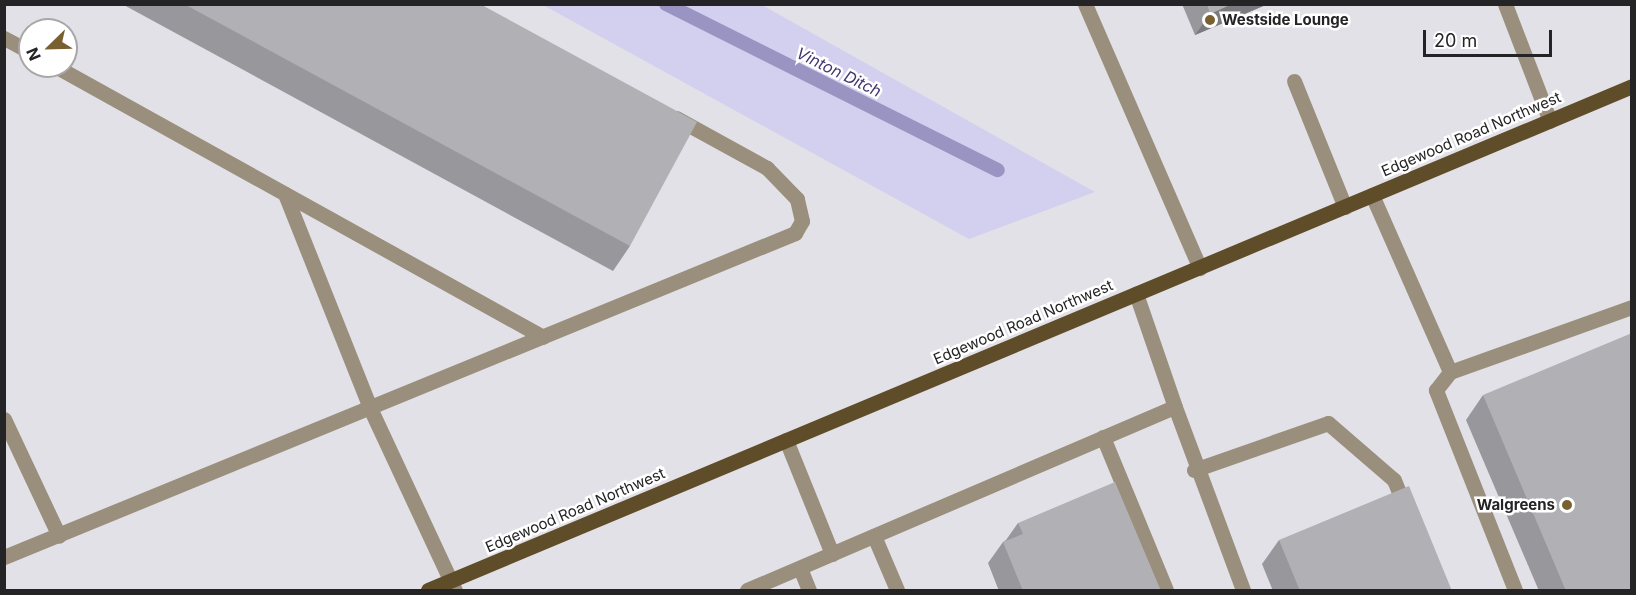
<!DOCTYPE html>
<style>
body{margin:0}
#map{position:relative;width:1636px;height:595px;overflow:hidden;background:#e2e1e7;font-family:Inter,sans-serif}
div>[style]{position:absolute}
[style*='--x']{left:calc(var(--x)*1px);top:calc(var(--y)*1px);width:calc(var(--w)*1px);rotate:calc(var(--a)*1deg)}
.green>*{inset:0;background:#d3cfee}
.stream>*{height:14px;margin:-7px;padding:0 7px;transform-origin:7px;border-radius:7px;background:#9a94c2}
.service>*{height:15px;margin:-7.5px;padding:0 7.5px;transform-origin:7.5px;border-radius:7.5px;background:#9a8f7c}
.primary>*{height:15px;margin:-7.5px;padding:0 7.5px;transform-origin:7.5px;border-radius:7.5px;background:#5f4c29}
.wall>*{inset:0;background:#97979c}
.shaded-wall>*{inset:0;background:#7b7b7f}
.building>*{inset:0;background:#b0b0b5}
.dots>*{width:16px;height:16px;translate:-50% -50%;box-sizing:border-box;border:3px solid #fff;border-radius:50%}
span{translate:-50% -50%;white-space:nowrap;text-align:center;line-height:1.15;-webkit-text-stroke:5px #fff;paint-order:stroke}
.poi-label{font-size:15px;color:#242325;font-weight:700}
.left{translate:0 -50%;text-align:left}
.right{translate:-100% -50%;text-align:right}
.street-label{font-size:15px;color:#242325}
.water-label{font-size:16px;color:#42356f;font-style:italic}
.frame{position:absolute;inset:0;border:6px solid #242325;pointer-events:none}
.north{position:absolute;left:18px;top:18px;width:60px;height:60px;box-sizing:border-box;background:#fff;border:2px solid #a7a7a8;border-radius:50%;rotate:247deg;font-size:16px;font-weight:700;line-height:24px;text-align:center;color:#242325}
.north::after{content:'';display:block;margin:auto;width:21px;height:27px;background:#796031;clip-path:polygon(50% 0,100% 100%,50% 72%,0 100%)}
.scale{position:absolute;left:1423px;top:30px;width:129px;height:27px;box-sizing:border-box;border:3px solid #242325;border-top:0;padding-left:8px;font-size:18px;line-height:21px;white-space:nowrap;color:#242325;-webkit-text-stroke:4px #fff;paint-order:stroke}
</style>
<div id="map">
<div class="green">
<i style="clip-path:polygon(543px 5px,762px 5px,1095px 192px,969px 239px)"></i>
</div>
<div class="stream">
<i style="--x:666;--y:4;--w:371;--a:26.6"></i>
</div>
<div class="service">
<i style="--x:1085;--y:4;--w:288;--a:66.5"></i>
<i style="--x:1505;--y:4;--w:125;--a:69"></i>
<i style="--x:4;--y:38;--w:30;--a:28"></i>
<i style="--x:55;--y:66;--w:558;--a:29.04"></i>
<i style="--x:1294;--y:81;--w:136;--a:68"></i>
<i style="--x:285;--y:194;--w:230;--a:68.3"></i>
<i style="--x:370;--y:408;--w:201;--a:65"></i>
<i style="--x:1372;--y:195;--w:193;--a:66.2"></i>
<i style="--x:1175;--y:407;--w:195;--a:69.6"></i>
<i style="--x:4;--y:419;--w:129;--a:64.8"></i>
<i style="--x:1103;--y:437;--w:165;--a:67.6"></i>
<i style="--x:786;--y:440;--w:123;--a:68"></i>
<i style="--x:1194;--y:470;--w:142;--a:-19.3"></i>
<i style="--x:1328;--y:423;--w:87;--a:40.8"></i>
<i style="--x:1394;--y:480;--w:29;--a:68"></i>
<i style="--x:874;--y:536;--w:59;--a:66.9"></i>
<i style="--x:4;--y:557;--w:855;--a:-22.27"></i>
<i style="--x:795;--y:233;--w:14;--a:-60"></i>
<i style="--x:802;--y:221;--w:23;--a:-103"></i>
<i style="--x:797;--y:199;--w:43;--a:-134.1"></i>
<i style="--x:767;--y:168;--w:104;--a:-151.2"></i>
<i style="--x:800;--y:568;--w:24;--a:68"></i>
<i style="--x:747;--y:590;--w:465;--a:-23.2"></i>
<i style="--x:1175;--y:407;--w:120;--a:-109"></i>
<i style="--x:1515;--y:590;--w:215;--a:-111.6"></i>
<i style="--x:1436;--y:390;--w:23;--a:-52"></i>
<i style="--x:1450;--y:372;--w:193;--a:-19.7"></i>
</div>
<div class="primary">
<i style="--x:428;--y:590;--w:1305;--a:-22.71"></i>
</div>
<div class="wall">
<i style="clip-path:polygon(122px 4px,480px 4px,630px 246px,613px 271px)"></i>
<i style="clip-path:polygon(1182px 4px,1268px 4px,1195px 35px)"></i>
<i style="clip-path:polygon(1483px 395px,1632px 591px,1539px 591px,1466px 420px)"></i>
<i style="clip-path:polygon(1018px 523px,1161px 591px,999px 591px,988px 563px,1003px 542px,1006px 540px)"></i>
<i style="clip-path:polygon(1279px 540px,1452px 591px,1273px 591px,1262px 564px)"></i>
</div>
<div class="shaded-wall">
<i style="clip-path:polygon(1232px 4px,1268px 4px,1195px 35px,1210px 14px)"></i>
</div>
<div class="building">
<i style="clip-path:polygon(184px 4px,480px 4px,697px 122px,630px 246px)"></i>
<i style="clip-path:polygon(1207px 4px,1232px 4px,1210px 14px)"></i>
<i style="clip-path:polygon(1632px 333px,1632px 591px,1566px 591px,1483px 395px)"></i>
<i style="clip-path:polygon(1115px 482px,1161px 591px,1023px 591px,1003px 542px,1023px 534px,1018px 523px)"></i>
<i style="clip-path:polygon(1409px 486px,1452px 591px,1300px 591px,1279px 540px)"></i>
</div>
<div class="dots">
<i style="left:1210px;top:20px;background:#796031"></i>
<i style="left:1567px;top:505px;background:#796031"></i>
</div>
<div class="poi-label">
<span class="left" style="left:1222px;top:20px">Westside Lounge</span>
<span class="right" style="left:1555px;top:505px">Walgreens</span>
</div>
<div class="street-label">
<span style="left:1471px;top:134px;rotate:-23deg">Edgewood Road Northwest</span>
<span style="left:1023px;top:322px;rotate:-23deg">Edgewood Road Northwest</span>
<span style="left:575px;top:510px;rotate:-23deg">Edgewood Road Northwest</span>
</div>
<div class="water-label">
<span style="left:839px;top:72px;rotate:26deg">Vinton Ditch</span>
</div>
<div class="frame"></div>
<div class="north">N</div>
<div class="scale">20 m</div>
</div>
